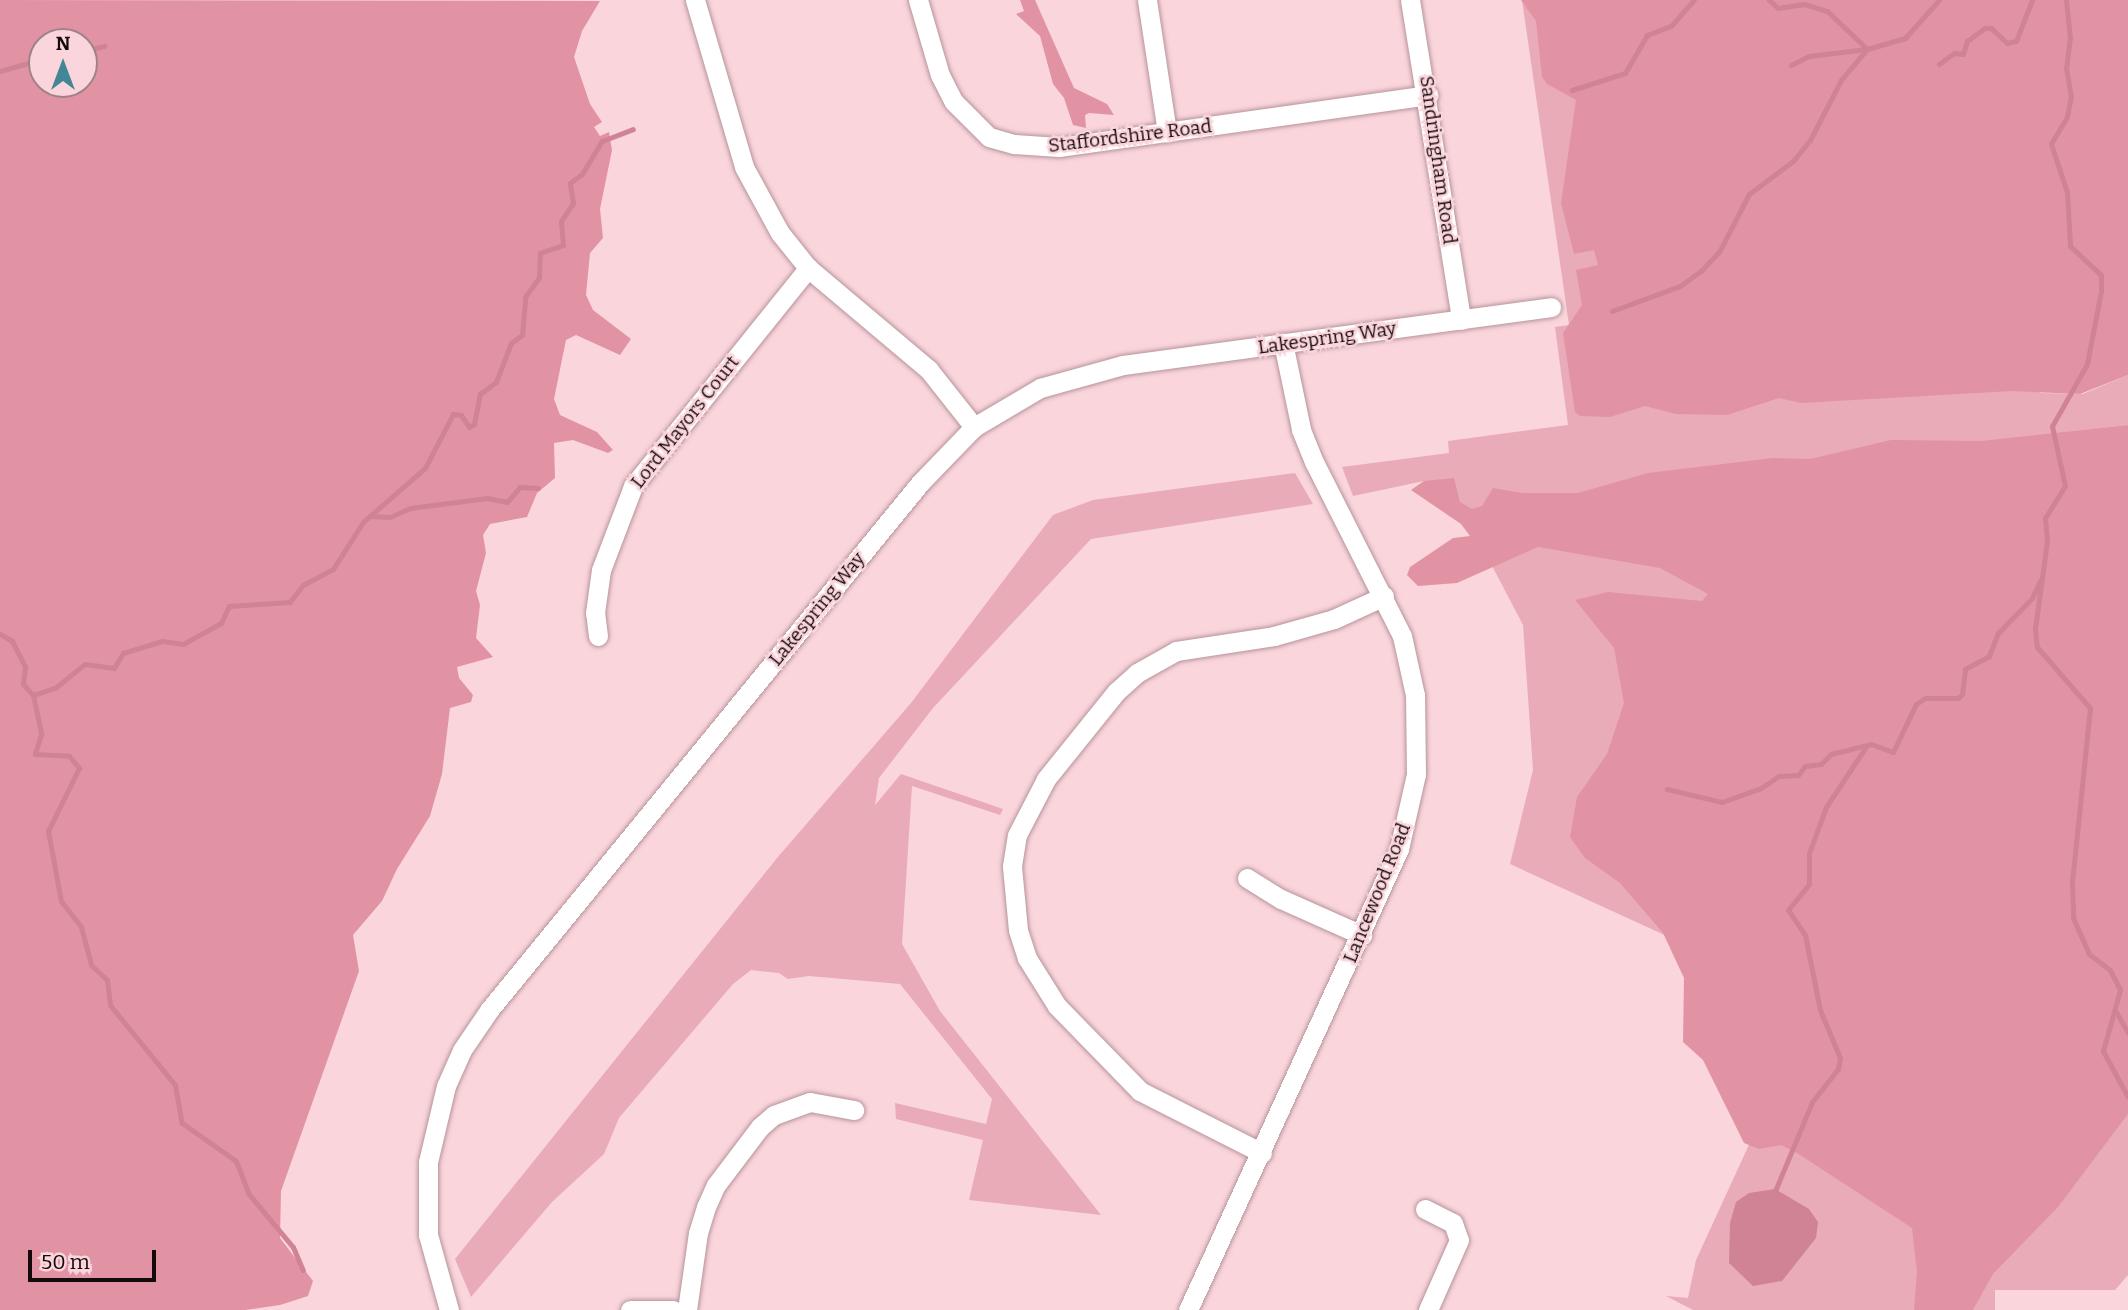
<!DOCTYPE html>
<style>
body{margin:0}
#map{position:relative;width:2128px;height:1310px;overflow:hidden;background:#fad5dc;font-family:Bitter,serif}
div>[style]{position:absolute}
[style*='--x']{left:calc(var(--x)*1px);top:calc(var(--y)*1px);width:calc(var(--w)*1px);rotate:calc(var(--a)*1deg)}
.green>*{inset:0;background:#e9abb8}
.forest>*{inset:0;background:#e193a4}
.water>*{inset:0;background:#cf8394}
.stream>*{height:5px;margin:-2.5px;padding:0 2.5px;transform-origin:2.5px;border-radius:2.5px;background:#cf8394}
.roads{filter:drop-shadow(0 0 2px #b6949a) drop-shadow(0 0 2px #b6949a)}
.street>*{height:19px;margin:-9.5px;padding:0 9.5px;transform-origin:9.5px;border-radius:9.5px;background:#fff}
span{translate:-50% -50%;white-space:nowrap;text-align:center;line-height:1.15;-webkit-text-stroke:5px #fad5dc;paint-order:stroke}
.street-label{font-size:19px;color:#14090b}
.north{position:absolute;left:28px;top:28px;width:70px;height:70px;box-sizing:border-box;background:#fad5dc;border:2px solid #9e8388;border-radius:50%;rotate:0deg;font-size:19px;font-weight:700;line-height:28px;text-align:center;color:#14090b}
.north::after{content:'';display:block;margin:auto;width:24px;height:32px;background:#438696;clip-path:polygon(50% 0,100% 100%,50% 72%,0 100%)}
.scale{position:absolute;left:28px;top:1250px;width:128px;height:32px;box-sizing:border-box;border:4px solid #14090b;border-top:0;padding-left:9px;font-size:21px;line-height:24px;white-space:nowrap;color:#14090b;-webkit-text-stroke:5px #fad5dc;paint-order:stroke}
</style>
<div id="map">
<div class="green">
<i style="clip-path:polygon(1522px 0,2041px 393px,2083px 394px,2128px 375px,2128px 425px,2068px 432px,2128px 538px,2128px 1275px,2115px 1290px,1995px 1290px,1995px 1310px,1693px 1310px,1666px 1296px,1688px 1298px,1696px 1260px,1776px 1086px,1721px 961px,1510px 864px,1533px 770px,1523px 625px,1454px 493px,1424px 481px,1353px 496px,1342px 467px,1449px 453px,1448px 441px,1568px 425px,1555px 327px,1569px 325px)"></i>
<i style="clip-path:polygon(1295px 473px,1313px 504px,1091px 539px,933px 708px,879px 778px,875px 805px,901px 774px,1003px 809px,1000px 815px,912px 786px,902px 944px,940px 1011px,1101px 1215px,969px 1200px,983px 1140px,896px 1119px,895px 1103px,986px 1124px,992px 1099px,900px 984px,809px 976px,788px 979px,779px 973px,751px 970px,733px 984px,619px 1118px,604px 1154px,552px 1202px,471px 1297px,455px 1259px,777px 858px,911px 703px,1053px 515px,1093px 500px)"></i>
</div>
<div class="forest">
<i style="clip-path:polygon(evenodd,0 0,600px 1px,582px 31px,574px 57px,590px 104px,602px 122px,594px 127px,600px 136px,609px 132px,612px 150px,600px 209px,603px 238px,590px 253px,586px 295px,593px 310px,631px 339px,620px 355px,576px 335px,566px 340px,554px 399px,560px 415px,597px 432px,613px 450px,608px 453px,573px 440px,554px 443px,555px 478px,537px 493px,527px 517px,490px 524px,483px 535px,486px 553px,476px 591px,480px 605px,476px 638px,493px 657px,457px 667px,459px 678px,473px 695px,471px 702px,450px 708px,442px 774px,430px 816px,397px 869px,382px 901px,353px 935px,359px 971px,281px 1191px,280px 1238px,313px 1281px,308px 1296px,280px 1305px,245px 1310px,0 1310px,0 0,42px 42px,84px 42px,84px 84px,42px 84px,42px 42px)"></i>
<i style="clip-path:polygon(1020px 0,1035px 0,1074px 88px,1107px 104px,1114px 115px,1089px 113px,1085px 115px,1086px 128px,1073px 125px,1064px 98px,1053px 84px,1040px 36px,1016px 14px,1024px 11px)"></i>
<i style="clip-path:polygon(1521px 0,2128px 0,2128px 375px,2080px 394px,2012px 391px,1801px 403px,1779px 398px,1727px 415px,1676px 414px,1645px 406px,1610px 417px,1580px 416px,1575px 412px,1563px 333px,1582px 305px,1576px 270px,1598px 265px,1594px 250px,1574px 254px,1561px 203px,1576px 100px,1547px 84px,1542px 77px,1536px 21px)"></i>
<i style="clip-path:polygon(2128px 425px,2128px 1114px,2058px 1207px,1993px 1274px,1973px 1310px,1914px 1310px,1917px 1272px,1912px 1228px,1797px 1153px,1781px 1145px,1759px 1149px,1744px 1143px,1703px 1060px,1683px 1042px,1684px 978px,1663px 933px,1620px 883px,1585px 858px,1570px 837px,1577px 797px,1607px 754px,1624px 703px,1614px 648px,1575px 600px,1608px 592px,1702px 601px,1708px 594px,1660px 568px,1538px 547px,1457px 583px,1418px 586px,1407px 575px,1410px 567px,1453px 538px,1470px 536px,1461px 524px,1411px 490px,1424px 481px,1454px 478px,1460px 502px,1472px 509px,1482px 506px,1493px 488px,1522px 493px,1578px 493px,1648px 473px,1773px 458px,1810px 459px,1891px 440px,1981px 441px)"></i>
</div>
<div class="water">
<i style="clip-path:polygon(1775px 1189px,1809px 1209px,1818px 1222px,1816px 1238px,1782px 1281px,1753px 1286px,1729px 1263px,1730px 1223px,1736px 1202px,1749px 1193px)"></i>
</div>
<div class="stream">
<i style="--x:1769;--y:0;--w:12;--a:42"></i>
<i style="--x:1778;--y:8;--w:26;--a:-9"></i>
<i style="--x:1804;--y:4;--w:24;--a:17"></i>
<i style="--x:1827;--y:11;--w:55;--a:43.5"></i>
<i style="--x:2066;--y:0;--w:37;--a:84"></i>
<i style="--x:2070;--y:37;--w:31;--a:97"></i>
<i style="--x:2066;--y:68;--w:28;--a:80"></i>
<i style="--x:2071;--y:96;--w:21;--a:101"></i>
<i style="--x:2067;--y:117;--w:31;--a:121"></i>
<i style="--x:2051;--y:144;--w:51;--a:71.6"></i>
<i style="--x:2067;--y:192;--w:54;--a:86.8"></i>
<i style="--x:2070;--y:246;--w:42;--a:43.1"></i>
<i style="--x:2101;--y:275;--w:16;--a:90"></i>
<i style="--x:2101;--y:291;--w:74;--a:100.9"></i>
<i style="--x:2087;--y:364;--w:71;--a:119.4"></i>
<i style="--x:2052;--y:426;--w:61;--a:77.8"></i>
<i style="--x:2065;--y:486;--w:38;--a:122"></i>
<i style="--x:2045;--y:518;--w:23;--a:85"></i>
<i style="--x:2047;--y:541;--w:89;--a:97.8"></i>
<i style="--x:2035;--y:629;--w:18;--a:84"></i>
<i style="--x:2037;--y:647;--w:81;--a:49"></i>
<i style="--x:2090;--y:708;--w:176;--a:95.9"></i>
<i style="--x:2072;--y:883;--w:35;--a:88"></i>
<i style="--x:2073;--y:918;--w:39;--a:66"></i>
<i style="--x:2089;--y:954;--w:26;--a:37"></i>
<i style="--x:2110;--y:970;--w:22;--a:63"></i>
<i style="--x:2120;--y:990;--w:63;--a:105.6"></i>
<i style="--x:2103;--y:1051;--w:52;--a:61.5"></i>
<i style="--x:84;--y:51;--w:21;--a:-14"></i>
<i style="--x:1939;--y:64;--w:19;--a:-36"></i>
<i style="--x:1954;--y:53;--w:9;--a:6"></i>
<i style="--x:1963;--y:54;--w:14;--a:-73"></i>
<i style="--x:1967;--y:41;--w:22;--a:-36"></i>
<i style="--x:1985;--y:28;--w:6;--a:0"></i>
<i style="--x:1991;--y:28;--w:22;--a:43"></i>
<i style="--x:2007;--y:43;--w:9;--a:-13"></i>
<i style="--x:2016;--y:41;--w:44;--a:-68.7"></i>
<i style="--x:1791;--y:65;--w:20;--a:-27"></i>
<i style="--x:1809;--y:56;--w:58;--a:-6.9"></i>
<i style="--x:0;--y:71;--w:44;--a:-15.9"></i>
<i style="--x:1572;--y:90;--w:56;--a:-17.8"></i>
<i style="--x:1625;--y:73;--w:44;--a:-59.9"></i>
<i style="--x:1647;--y:35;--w:26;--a:-21"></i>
<i style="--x:1671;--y:26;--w:35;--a:-49"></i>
<i style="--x:1612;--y:311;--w:72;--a:-20.2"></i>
<i style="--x:1680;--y:286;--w:26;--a:-36"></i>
<i style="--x:1701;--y:271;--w:26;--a:-47"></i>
<i style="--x:1719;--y:252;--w:65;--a:-62.7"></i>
<i style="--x:1749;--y:194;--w:55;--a:-36.9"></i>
<i style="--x:1793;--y:161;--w:27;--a:-51"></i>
<i style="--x:1810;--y:140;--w:68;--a:-62.7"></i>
<i style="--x:1841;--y:80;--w:40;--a:-50"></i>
<i style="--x:1867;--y:49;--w:40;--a:-16"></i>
<i style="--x:1905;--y:38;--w:51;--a:-48.2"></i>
<i style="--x:371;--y:516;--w:19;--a:3"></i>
<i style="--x:390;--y:517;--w:22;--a:-24"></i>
<i style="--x:410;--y:508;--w:78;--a:-7.4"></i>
<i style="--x:487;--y:498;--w:20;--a:11"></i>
<i style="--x:507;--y:502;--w:20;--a:-49"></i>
<i style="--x:520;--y:487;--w:18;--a:3"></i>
<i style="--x:0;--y:634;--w:14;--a:30"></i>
<i style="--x:12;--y:641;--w:29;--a:63"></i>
<i style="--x:25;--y:667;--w:17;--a:97"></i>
<i style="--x:23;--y:684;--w:15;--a:48"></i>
<i style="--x:33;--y:695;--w:40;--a:78"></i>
<i style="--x:41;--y:734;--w:21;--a:107"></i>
<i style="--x:35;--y:754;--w:34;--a:3"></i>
<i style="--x:69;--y:756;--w:16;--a:50"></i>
<i style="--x:79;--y:768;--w:70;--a:116.2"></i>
<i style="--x:48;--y:831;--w:71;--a:79.5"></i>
<i style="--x:61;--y:901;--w:33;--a:52"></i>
<i style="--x:81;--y:927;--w:39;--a:75"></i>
<i style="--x:91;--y:965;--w:22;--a:43"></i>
<i style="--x:107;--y:980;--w:25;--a:83"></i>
<i style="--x:110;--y:1005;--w:103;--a:50.9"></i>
<i style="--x:175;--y:1085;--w:39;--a:80"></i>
<i style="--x:182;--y:1123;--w:66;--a:35.1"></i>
<i style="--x:236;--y:1161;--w:34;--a:69"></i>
<i style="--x:248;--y:1193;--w:70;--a:50.2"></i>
<i style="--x:293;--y:1247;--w:25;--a:67"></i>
<i style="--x:33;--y:695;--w:23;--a:-18"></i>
<i style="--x:55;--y:688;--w:38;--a:-39"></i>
<i style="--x:85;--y:664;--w:29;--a:8"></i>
<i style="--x:114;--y:668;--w:17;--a:-59"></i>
<i style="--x:123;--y:653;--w:41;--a:-17.1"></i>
<i style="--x:162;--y:641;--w:21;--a:8"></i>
<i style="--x:183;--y:644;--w:43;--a:-28.9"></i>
<i style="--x:221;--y:623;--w:19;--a:-65"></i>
<i style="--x:229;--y:606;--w:61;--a:-3.8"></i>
<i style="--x:290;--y:602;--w:21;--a:-53"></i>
<i style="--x:303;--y:585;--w:34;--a:-28"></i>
<i style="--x:333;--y:569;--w:56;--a:-57.4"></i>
<i style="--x:363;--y:522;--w:82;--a:-41.1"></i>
<i style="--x:425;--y:468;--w:61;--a:-62.6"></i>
<i style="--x:453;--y:414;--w:8;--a:7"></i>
<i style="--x:461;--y:415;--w:14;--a:56"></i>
<i style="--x:469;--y:427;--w:6;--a:-31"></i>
<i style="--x:474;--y:424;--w:31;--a:-79"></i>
<i style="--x:480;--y:394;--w:20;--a:-37"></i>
<i style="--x:496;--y:382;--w:42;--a:-69"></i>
<i style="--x:511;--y:343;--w:14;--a:-36"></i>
<i style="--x:522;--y:335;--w:38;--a:-85"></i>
<i style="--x:525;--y:297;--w:24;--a:-54"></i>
<i style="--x:539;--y:278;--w:25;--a:-88"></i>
<i style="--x:540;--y:253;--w:24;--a:-19"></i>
<i style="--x:563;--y:245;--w:24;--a:-95"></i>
<i style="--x:561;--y:221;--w:22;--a:-56"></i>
<i style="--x:573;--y:203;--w:20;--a:-99"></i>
<i style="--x:570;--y:183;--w:15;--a:-37"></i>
<i style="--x:582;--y:174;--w:39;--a:-59"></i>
<i style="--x:602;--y:141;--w:33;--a:-21"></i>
<i style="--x:1667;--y:789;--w:57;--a:13.3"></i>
<i style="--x:1722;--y:802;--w:41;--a:-19.7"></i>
<i style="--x:1761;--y:788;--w:22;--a:-34"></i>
<i style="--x:1779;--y:776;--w:19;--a:-3"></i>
<i style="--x:1798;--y:775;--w:11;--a:-52"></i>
<i style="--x:1805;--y:766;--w:16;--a:-7"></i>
<i style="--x:1821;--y:764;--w:14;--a:-45"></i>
<i style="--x:1831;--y:754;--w:41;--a:-14"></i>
<i style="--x:1871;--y:744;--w:23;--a:20"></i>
<i style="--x:1893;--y:752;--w:53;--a:-64.4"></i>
<i style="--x:1916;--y:704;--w:11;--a:-34"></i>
<i style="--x:1925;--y:698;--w:33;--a:0"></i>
<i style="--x:1958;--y:698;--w:6;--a:-45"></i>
<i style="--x:1962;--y:694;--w:25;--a:-83"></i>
<i style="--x:1965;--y:669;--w:27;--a:-28"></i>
<i style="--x:1989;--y:656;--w:25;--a:-69"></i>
<i style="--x:1998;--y:633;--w:49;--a:-45.8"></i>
<i style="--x:2032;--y:598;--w:19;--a:-65"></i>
<i style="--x:2116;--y:1012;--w:24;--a:60"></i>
<i style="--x:1775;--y:1191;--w:96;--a:-67.4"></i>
<i style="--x:1812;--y:1102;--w:42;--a:-51.8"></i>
<i style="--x:1838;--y:1069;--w:11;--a:-80"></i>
<i style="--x:1840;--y:1058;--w:52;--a:-112.6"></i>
<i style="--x:1820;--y:1010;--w:76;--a:-101.3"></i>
<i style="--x:1805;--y:935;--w:30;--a:-124"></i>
<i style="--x:1788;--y:910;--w:33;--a:-51"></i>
<i style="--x:1809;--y:884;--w:31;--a:-90"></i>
<i style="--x:1809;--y:853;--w:49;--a:-69.7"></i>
<i style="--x:1826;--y:807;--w:74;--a:-56.5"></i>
</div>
<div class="roads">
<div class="street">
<i style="--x:695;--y:0;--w:174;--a:73.6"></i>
<i style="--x:744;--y:167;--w:75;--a:61.4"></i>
<i style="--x:780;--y:233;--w:45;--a:51.3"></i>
<i style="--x:808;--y:268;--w:158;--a:40.1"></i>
<i style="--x:929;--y:370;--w:73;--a:51.7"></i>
<i style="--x:918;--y:0;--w:78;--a:73.7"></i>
<i style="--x:940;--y:75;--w:30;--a:63"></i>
<i style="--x:954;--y:102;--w:49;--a:45"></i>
<i style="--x:989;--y:137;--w:26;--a:16"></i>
<i style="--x:1014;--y:144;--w:45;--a:3.8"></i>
<i style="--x:1059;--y:147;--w:373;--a:-8"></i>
<i style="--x:1147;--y:0;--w:134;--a:81.4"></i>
<i style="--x:1410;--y:0;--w:324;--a:80.9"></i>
<i style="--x:598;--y:636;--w:23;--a:-97"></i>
<i style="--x:595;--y:613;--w:43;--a:-82.1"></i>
<i style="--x:601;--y:570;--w:90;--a:-69.1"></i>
<i style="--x:633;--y:486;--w:280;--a:-51.2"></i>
<i style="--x:1247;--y:878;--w:40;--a:32"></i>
<i style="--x:1281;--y:899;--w:89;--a:24"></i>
<i style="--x:1262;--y:1153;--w:137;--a:-153.1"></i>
<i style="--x:1140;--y:1091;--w:119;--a:-134.3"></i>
<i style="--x:1057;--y:1006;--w:57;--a:-122"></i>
<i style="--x:1027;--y:958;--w:29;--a:-108"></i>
<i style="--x:1018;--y:930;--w:64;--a:-95.4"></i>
<i style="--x:1012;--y:866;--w:31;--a:-81"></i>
<i style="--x:1017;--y:835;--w:63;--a:-62.6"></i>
<i style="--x:1046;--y:779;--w:112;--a:-51.2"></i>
<i style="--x:1116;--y:692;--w:28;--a:-42"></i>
<i style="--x:1137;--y:673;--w:45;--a:-29.4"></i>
<i style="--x:1176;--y:651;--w:99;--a:-8.7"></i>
<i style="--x:1274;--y:636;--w:62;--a:-15.8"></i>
<i style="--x:1334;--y:619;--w:55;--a:-24.7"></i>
<i style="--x:1425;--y:1209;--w:31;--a:27"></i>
<i style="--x:1453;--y:1223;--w:18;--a:71"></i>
<i style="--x:1459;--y:1240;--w:77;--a:113.9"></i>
<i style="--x:449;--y:1310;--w:78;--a:-105.6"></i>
<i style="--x:428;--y:1235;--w:73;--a:-90"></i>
<i style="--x:428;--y:1162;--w:78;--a:-76.7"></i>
<i style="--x:446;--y:1086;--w:39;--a:-66"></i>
<i style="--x:462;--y:1050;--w:50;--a:-55.7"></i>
<i style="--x:490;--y:1009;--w:679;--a:-50.73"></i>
<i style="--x:920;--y:483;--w:78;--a:-46"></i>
<i style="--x:974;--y:427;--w:77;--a:-30.6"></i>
<i style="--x:1040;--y:388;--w:86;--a:-15.5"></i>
<i style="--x:1123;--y:365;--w:432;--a:-7.7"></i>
<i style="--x:630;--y:1310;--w:43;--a:0"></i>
<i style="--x:687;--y:1310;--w:78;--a:-81.9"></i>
<i style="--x:698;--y:1233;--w:27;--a:-73"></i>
<i style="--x:706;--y:1207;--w:24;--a:-66"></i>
<i style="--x:716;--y:1185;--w:73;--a:-52.8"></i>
<i style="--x:760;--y:1127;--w:18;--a:-41"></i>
<i style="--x:774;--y:1115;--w:38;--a:-20"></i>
<i style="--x:810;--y:1102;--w:45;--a:10.3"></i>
<i style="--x:1188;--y:1310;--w:507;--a:-65.41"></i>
<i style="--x:1399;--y:849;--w:77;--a:-77.2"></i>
<i style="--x:1416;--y:774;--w:79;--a:-90.7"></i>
<i style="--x:1415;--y:695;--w:60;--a:-102.4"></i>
<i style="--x:1402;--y:636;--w:195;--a:-116.8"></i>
<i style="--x:1314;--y:462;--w:35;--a:-112"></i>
<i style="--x:1301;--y:429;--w:88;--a:-101.8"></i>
</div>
</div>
<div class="street-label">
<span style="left:1130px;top:136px;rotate:-7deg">Staffordshire Road</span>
<span style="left:1438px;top:160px;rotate:82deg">Sandringham Road</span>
<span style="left:1327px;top:338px;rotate:-8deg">Lakespring Way</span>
<span style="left:685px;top:422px;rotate:-52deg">Lord Mayors Court</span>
<span style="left:817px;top:609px;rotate:-51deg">Lakespring Way</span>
<span style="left:1377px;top:893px;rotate:-68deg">Lancewood Road</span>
</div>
<div class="north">N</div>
<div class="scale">50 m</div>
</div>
